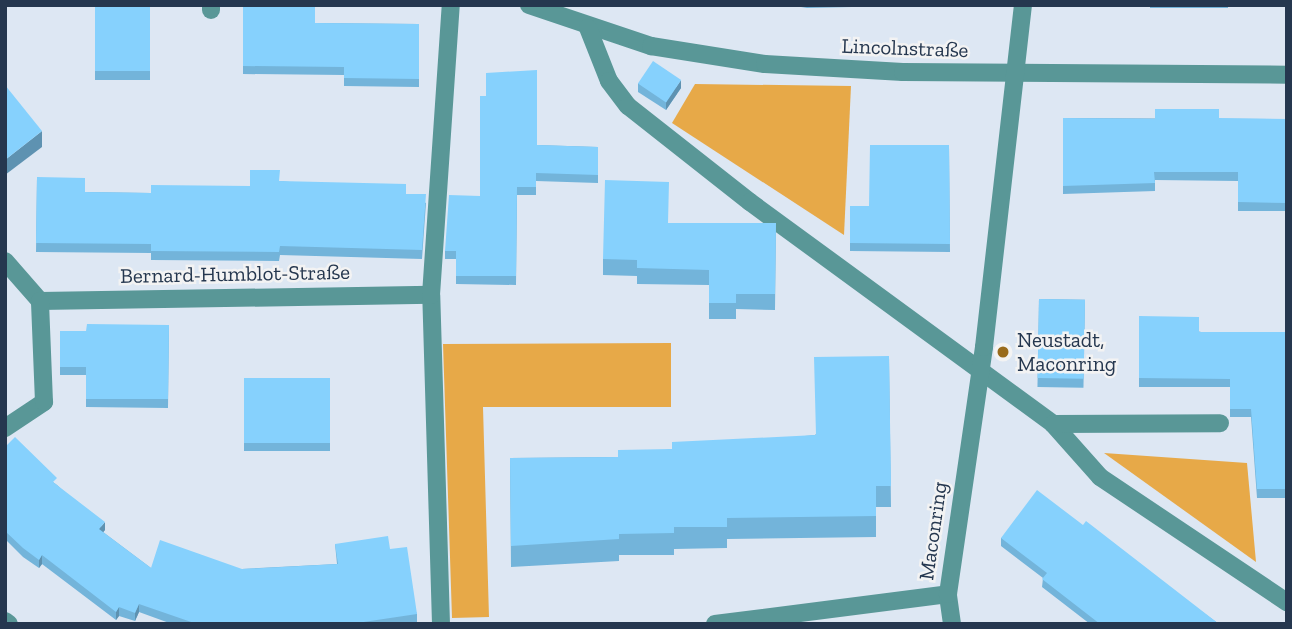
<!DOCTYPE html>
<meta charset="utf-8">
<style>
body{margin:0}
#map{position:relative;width:1292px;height:629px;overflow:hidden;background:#dde7f3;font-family:"Zilla Slab",serif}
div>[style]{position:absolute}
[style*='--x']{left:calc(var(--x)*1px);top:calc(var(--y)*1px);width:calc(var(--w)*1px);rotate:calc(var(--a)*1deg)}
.green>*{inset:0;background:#e7a948}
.minor>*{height:18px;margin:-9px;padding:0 9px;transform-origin:9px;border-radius:9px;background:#599797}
.wall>*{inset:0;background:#73b4da;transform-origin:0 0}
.shaded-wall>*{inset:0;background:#5e92b1}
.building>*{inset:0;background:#86d1fd;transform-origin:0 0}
.dots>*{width:19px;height:19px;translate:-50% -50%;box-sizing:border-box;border:4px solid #f3f3f3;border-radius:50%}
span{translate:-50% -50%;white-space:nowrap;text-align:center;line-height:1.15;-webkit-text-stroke:5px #f3f3f3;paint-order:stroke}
.street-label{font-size:21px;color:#25374f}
.poi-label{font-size:21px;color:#25374f}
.left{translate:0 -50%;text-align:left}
.frame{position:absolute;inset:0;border:7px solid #25374f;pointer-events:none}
</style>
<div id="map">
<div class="green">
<i style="clip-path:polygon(695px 84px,851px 86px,844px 235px,672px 123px)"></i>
<i style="clip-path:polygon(671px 343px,671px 407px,483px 407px,489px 617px,452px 618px,443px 344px)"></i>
<i style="clip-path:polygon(1104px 453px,1247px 463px,1256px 562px)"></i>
</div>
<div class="minor">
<i style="--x:529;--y:5;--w:129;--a:18.6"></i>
<i style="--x:651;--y:46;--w:115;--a:9"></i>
<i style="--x:765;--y:64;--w:138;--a:3.3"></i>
<i style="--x:903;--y:72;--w:384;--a:0.4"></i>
<i style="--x:211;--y:10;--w:5;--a:-90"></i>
<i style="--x:588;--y:28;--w:57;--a:68.4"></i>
<i style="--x:609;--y:81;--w:31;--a:53"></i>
<i style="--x:628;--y:106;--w:155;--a:38.2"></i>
<i style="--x:750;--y:202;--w:376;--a:36.2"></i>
<i style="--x:1053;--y:424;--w:71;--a:48.4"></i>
<i style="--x:1100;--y:477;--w:225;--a:33.8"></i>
<i style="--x:5;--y:261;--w:53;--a:48.8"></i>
<i style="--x:40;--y:301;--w:391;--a:-0.9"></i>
<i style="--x:1053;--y:424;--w:167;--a:-0.3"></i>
<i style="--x:5;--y:428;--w:47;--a:-33.7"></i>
<i style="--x:44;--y:402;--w:101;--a:-92.3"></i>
<i style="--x:5;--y:621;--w:5;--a:37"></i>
<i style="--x:441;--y:624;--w:329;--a:-91.7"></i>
<i style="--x:431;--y:295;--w:291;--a:-86.1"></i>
<i style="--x:715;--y:624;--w:235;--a:-7.3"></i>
<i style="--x:952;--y:624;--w:30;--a:-98"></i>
<i style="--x:948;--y:594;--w:250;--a:-81.7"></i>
<i style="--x:984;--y:347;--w:344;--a:-83.5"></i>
</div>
<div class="wall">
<i style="left:95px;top:5px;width:55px;height:75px"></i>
<i style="clip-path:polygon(243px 5px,315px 23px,419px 24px,419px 87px,344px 86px,344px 75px,243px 74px)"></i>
<i style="clip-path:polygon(789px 5px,942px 5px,807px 8px)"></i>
<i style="left:1150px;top:5px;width:78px;height:3px"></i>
<i style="clip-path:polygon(638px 83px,681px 88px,666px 110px,638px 92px)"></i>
<i style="clip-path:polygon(1063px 118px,1287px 119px,1287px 211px,1238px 211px,1238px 181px,1155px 180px,1155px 191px,1063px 194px)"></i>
<i style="clip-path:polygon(537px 145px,598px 147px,598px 183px,536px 181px,536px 195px,517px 195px,516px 285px,456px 284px,456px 259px,445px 259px,445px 251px,480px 196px)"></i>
<i style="clip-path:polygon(949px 145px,950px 252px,850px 251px,850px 206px,869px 206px)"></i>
<i style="clip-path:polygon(37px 177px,85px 192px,151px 193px,250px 186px,280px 181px,406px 194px,426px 203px,422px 259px,280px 255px,279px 261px,151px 260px,151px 253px,36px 252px)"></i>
<i style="clip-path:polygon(668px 223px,776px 223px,775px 310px,736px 309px,736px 319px,709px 319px,709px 285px,637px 284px,637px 276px,603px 275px,603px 259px)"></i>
<i style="left:1039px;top:299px;width:46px;height:88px;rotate:1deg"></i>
<i style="clip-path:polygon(1139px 316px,1287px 354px,1287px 498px,1257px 498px,1251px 417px,1230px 417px,1230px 387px,1139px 387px)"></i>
<i style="clip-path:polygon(169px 325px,168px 408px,86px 407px,86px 375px,60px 375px,60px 331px,86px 331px)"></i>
<i style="clip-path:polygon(889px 356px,891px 507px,876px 507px,876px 537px,727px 539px,727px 548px,674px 549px,674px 555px,619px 555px,619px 561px,511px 567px,510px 458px,618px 457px,672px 449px,815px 435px)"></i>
<i style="left:244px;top:378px;width:86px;height:73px"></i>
<i style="clip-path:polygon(5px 447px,57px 485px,105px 530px,103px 532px,151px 568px,242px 569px,337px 564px,335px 544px,390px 549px,417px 614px,417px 622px,408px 624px,172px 624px,139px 612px,135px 621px,119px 616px,116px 620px,42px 564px,39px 568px,23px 557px,5px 539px)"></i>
<i style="clip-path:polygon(1083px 525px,1219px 624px,1090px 624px,1042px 587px,1043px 578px,1001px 546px,1001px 538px)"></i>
</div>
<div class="shaded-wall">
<i style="clip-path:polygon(681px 80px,681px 88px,666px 110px,666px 102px)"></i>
<i style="clip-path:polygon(42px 131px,42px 147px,5px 175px,5px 160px)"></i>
<i style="clip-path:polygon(105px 522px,105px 530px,99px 537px,99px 529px)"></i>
<i style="clip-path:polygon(42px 555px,42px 564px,39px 568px,39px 560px)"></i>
<i style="clip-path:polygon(139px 604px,139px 612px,135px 621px,135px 613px)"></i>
<i style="clip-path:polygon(119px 607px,119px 616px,116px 620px,116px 612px)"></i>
</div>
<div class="building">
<i style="left:95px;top:5px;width:55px;height:66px"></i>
<i style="clip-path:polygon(243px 5px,315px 5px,315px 23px,419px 24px,419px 79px,344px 78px,344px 67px,243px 66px)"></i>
<i style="left:653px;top:61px;width:34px;height:27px;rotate:34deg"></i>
<i style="clip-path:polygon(537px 70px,537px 145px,598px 147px,598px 175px,536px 173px,536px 187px,517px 187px,516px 276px,456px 276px,456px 251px,445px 251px,449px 195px,480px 196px,480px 96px,486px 96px,486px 73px)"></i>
<i style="clip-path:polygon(5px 85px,42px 131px,5px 160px)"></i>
<i style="clip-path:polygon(1155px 109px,1219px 109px,1219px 118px,1287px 119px,1287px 203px,1238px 202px,1238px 172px,1154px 172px,1155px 183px,1063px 186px,1063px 118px,1155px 119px)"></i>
<i style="clip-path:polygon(870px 145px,949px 145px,950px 244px,850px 243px,850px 206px,869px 206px)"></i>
<i style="clip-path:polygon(250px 170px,280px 170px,279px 181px,406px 184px,406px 194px,426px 194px,422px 250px,280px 246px,279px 252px,151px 251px,151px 244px,36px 243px,37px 177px,85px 178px,85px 192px,151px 193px,151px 185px,250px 186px)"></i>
<i style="clip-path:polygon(605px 180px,669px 182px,668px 223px,776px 223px,775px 294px,736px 294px,736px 303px,709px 303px,709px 270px,637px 268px,637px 260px,603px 259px)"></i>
<i style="left:1039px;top:299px;width:46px;height:79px;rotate:1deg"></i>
<i style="clip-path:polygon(1139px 316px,1199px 317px,1199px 332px,1285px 332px,1285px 354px,1287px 354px,1287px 489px,1257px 489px,1251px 409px,1230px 409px,1230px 379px,1139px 378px)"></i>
<i style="clip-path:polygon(87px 324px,169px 325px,168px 399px,86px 399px,86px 367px,60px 367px,60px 331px,86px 331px)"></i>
<i style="clip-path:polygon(889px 356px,891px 486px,876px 486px,876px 516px,727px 518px,727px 527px,674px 527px,674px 533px,619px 534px,619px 539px,511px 546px,510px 458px,618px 457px,618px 450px,672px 449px,672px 442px,816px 435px,814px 357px)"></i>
<i style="left:244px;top:378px;width:86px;height:65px"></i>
<i style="clip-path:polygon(15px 437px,57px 478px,53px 482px,105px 522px,99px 529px,151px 568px,160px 540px,242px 569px,338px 564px,335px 544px,388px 536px,390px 549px,407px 547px,417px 614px,350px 624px,197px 624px,139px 604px,135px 613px,119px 607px,116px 612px,42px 555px,39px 560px,23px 548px,5px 531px,5px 447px)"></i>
<i style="clip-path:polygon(1037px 490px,1083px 525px,1086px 521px,1219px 624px,1100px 624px,1042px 579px,1047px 573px,1001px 538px)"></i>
</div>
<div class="dots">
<i style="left:1003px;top:352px;background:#996b1b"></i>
</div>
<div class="street-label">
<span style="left:905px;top:48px;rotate:2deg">Lincolnstraße</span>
<span style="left:235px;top:274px;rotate:-1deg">Bernard-Humblot-Straße</span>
<span style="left:933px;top:531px;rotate:-82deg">Maconring</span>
</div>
<div class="poi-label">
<span class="left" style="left:1017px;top:352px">Neustadt,<br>Maconring</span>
</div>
<div class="frame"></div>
</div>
